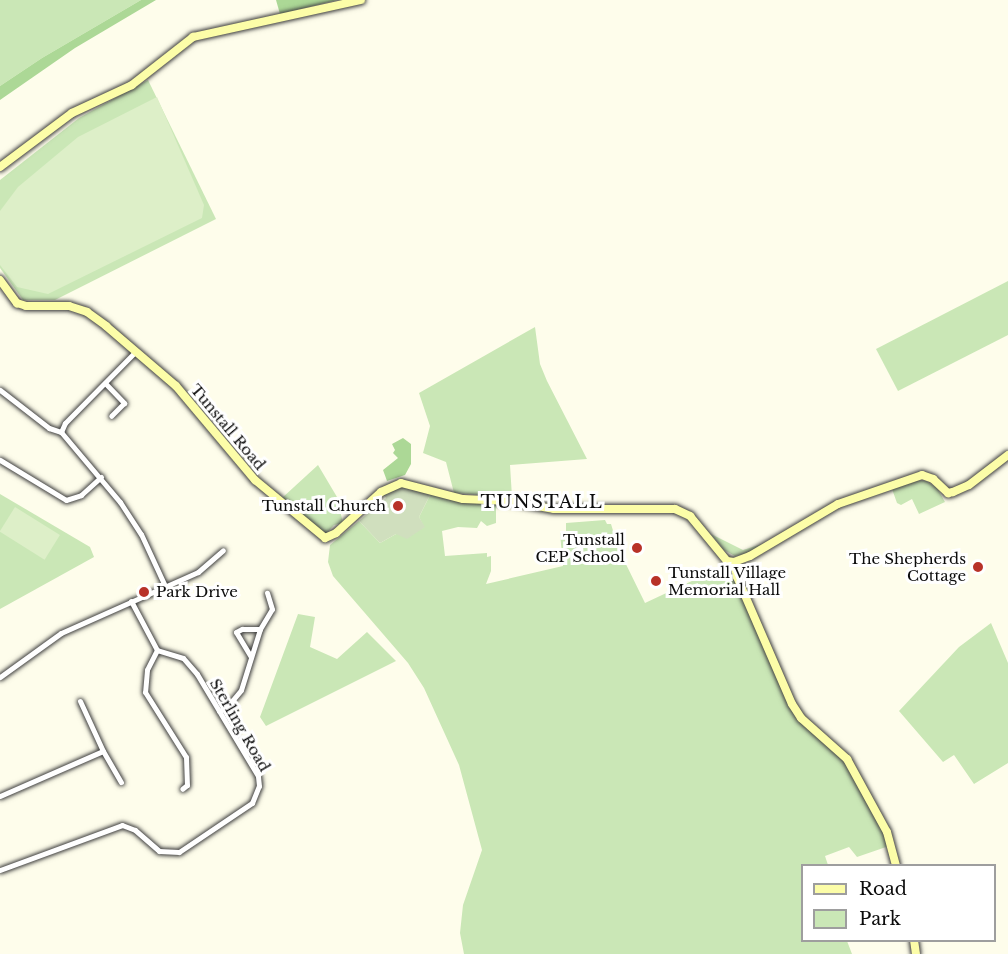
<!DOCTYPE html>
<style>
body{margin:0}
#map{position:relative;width:1008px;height:954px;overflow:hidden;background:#fefdeb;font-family:"Libre Baskerville",serif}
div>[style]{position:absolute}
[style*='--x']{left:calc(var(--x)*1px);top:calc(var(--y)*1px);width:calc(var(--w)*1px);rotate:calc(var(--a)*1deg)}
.green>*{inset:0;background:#cae7b6}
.forest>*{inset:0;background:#acd896}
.cemetery>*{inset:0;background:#d0dfbe}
.pitch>*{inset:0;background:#ddefc8;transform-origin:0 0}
.roads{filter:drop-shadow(0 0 2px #3f3f3f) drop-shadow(0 0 2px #3f3f3f)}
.street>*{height:5px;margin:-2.5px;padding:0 2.5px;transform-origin:2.5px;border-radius:2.5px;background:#fff}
.secondary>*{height:8px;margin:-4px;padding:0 4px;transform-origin:4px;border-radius:4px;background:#fcfda8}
.dots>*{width:16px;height:16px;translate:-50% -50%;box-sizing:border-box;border:3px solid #fff;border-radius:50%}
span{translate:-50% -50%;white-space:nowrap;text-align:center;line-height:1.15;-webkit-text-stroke:6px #fff;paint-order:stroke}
.street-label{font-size:15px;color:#0c0c0c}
.poi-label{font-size:15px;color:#0c0c0c}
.right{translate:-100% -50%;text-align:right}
.left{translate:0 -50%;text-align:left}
.quarter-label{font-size:18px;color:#0c0c0c;letter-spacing:1.5px}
.legend{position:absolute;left:801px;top:864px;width:195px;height:78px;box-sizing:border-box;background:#fff;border:2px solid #9e9e9e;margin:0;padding:8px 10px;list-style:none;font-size:18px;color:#0c0c0c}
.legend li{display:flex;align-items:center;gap:12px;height:30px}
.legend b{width:30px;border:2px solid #9e9e9e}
</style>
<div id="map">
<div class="green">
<i style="clip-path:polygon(0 0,141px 0,42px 58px,0 86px)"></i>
<i style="clip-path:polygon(148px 80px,216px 219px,55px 300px,23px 300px,0 268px,0 180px,79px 118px)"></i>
<i style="clip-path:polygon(1008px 281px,1008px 335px,898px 391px,876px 349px)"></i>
<i style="clip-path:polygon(535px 327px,540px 364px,547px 381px,587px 459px,510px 465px,512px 497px,454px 493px,446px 462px,423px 453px,430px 426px,419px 393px)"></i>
<i style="clip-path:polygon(318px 465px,337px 497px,343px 523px,334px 525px,325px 535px,282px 498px)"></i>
<i style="clip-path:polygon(911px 480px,926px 481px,937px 488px,945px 502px,919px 514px,912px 499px,901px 505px,897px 503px,892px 489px)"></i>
<i style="clip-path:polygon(431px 493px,496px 503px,496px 523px,487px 526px,481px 521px,477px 528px,458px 527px,442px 531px,445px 556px,487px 553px,487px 557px,491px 556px,491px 571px,486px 584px,563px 566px,560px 533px,566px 532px,566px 523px,605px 520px,607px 524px,611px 524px,619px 550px,645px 603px,726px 565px,730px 570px,753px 614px,788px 698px,847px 765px,883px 830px,889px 846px,857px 857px,849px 847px,825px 856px,828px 865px,802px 866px,802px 940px,847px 941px,852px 954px,464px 954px,460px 933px,463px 905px,482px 850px,459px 765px,424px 688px,408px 663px,333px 576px,328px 562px,330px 545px,359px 521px,380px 543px,396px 534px,424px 527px,419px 517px)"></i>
<i style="clip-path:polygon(0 494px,90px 547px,94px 557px,0 609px)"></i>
<i style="clip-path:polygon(711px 534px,743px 550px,762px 544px,745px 554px,735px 556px,724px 550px)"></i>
<i style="clip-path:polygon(298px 614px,315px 617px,310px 647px,337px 659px,367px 632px,396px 661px,266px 726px,260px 717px)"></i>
<i style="clip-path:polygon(991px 623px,1008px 663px,1008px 763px,974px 784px,954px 755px,943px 762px,899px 711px,959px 647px)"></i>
</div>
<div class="forest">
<i style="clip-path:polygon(141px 0,156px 0,75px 48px,0 100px,0 86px,42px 58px)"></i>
<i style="clip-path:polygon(276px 0,337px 0,280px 14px)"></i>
<i style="clip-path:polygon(403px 438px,411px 444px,411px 464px,405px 475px,387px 481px,383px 470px,398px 458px,393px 453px,395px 450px,392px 444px)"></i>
</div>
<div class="cemetery">
<i style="clip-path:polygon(398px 485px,431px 493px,419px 517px,425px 527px,407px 539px,396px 534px,380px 543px,359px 521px,386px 498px,384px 495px)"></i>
</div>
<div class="pitch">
<i style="clip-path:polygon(157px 97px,204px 205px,202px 218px,48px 294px,17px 287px,0 265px,0 211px,18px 187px,78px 137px)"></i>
<i style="left:15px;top:507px;width:53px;height:29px;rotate:32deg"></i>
</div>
<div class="roads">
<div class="street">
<i style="--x:135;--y:352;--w:100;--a:134.6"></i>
<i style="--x:65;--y:423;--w:10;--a:114"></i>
<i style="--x:61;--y:432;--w:92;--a:49.9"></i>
<i style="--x:120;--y:502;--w:38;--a:57"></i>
<i style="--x:141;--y:534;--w:57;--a:65.2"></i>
<i style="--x:105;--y:383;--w:28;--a:46"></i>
<i style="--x:124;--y:403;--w:18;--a:135"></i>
<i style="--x:0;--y:390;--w:62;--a:37.8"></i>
<i style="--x:49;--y:428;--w:13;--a:18"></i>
<i style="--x:0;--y:460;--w:77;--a:31.2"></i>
<i style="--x:66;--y:500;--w:16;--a:-18"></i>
<i style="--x:81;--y:495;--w:27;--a:-42"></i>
<i style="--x:131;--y:601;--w:55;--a:62"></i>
<i style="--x:157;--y:650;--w:22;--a:117"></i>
<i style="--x:147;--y:670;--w:22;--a:95"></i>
<i style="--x:145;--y:692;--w:77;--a:57.8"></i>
<i style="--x:186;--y:757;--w:28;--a:88"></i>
<i style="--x:187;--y:785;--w:6;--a:141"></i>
<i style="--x:251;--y:657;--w:29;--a:-121"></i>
<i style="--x:236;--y:632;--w:7;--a:-27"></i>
<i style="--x:242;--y:629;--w:18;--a:0"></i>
<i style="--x:0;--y:677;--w:75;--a:-35.8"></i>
<i style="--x:61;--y:633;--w:150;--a:-24"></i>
<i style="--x:198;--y:572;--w:33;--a:-41"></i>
<i style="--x:80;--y:701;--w:55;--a:65.3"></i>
<i style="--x:219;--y:711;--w:8;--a:-23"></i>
<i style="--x:226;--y:708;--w:23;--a:-50"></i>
<i style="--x:241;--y:690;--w:64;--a:-72.7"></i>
<i style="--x:260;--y:629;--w:23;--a:-59"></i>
<i style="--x:272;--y:609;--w:17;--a:-107"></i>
<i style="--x:0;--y:796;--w:112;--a:-23.6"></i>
<i style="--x:103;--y:751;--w:36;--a:60"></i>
<i style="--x:0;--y:870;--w:130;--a:-20.2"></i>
<i style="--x:122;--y:825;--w:14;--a:21"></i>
<i style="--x:135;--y:830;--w:32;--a:41"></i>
<i style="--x:159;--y:851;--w:20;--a:3"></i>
<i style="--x:179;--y:852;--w:88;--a:-33.9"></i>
<i style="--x:252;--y:803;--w:18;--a:-68"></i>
<i style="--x:259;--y:786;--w:10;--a:-96"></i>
<i style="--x:258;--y:776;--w:119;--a:-120.9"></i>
<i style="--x:197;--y:674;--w:21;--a:-131"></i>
<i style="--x:183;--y:658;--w:27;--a:-163"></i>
</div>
<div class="secondary">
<i style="--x:0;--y:167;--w:90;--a:-36.9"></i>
<i style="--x:72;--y:113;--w:66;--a:-25"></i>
<i style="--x:132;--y:85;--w:78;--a:-38.2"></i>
<i style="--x:193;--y:37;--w:172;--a:-12.4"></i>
<i style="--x:0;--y:280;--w:29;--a:54"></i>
<i style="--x:17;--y:303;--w:9;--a:18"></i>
<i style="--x:26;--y:306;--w:43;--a:0"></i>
<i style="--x:69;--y:306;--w:19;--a:18"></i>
<i style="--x:87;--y:312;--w:24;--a:36"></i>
<i style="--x:106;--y:326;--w:92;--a:40.6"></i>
<i style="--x:176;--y:386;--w:123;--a:50"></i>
<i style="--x:255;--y:480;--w:91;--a:39.6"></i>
<i style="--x:325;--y:538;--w:12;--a:-24"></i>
<i style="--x:336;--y:533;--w:61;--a:-42.3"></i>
<i style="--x:381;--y:492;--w:22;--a:-24"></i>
<i style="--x:401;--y:483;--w:64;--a:14.5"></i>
<i style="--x:463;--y:499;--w:46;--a:2.5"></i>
<i style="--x:509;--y:501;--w:46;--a:10.1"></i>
<i style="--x:554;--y:509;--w:121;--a:0"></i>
<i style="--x:675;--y:509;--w:17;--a:25"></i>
<i style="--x:690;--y:516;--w:58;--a:50.6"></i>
<i style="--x:727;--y:561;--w:7;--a:8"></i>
<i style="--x:734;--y:562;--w:15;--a:79"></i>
<i style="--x:737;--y:577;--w:138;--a:66.6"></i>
<i style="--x:792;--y:704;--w:17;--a:57"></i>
<i style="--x:801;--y:718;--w:62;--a:41.7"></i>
<i style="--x:847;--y:759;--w:83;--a:61.3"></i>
<i style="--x:887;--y:832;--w:35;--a:75"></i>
<i style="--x:734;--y:562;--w:17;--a:-21"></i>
<i style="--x:750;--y:556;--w:102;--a:-30.6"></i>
<i style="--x:838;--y:504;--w:89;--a:-19"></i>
<i style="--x:922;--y:475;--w:12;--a:20"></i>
<i style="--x:933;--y:479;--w:21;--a:43"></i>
<i style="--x:948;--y:493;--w:5;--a:-11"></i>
<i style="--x:953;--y:492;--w:17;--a:-24"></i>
<i style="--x:969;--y:485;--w:49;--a:-37.6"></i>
<i style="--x:914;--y:940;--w:14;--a:82"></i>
</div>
</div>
<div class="dots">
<i style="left:398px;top:506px;background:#b83228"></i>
<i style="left:637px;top:548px;background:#b83228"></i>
<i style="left:978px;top:567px;background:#b83228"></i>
<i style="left:656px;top:581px;background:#b83228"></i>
<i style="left:144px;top:592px;background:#b83228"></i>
</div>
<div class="street-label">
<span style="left:228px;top:427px;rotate:50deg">Tunstall Road</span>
<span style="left:240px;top:725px;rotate:60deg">Sterling Road</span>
</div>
<div class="poi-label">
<span class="right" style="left:386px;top:506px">Tunstall Church</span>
<span class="right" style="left:625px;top:548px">Tunstall<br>CEP School</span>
<span class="right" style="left:966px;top:567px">The Shepherds<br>Cottage</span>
<span class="left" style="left:668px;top:581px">Tunstall Village<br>Memorial Hall</span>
<span class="left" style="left:156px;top:592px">Park Drive</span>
</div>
<div class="quarter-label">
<span style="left:542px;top:502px">TUNSTALL</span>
</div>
<ul class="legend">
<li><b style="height:8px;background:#fcfda8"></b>Road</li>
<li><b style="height:16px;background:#cae7b6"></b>Park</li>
</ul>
</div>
